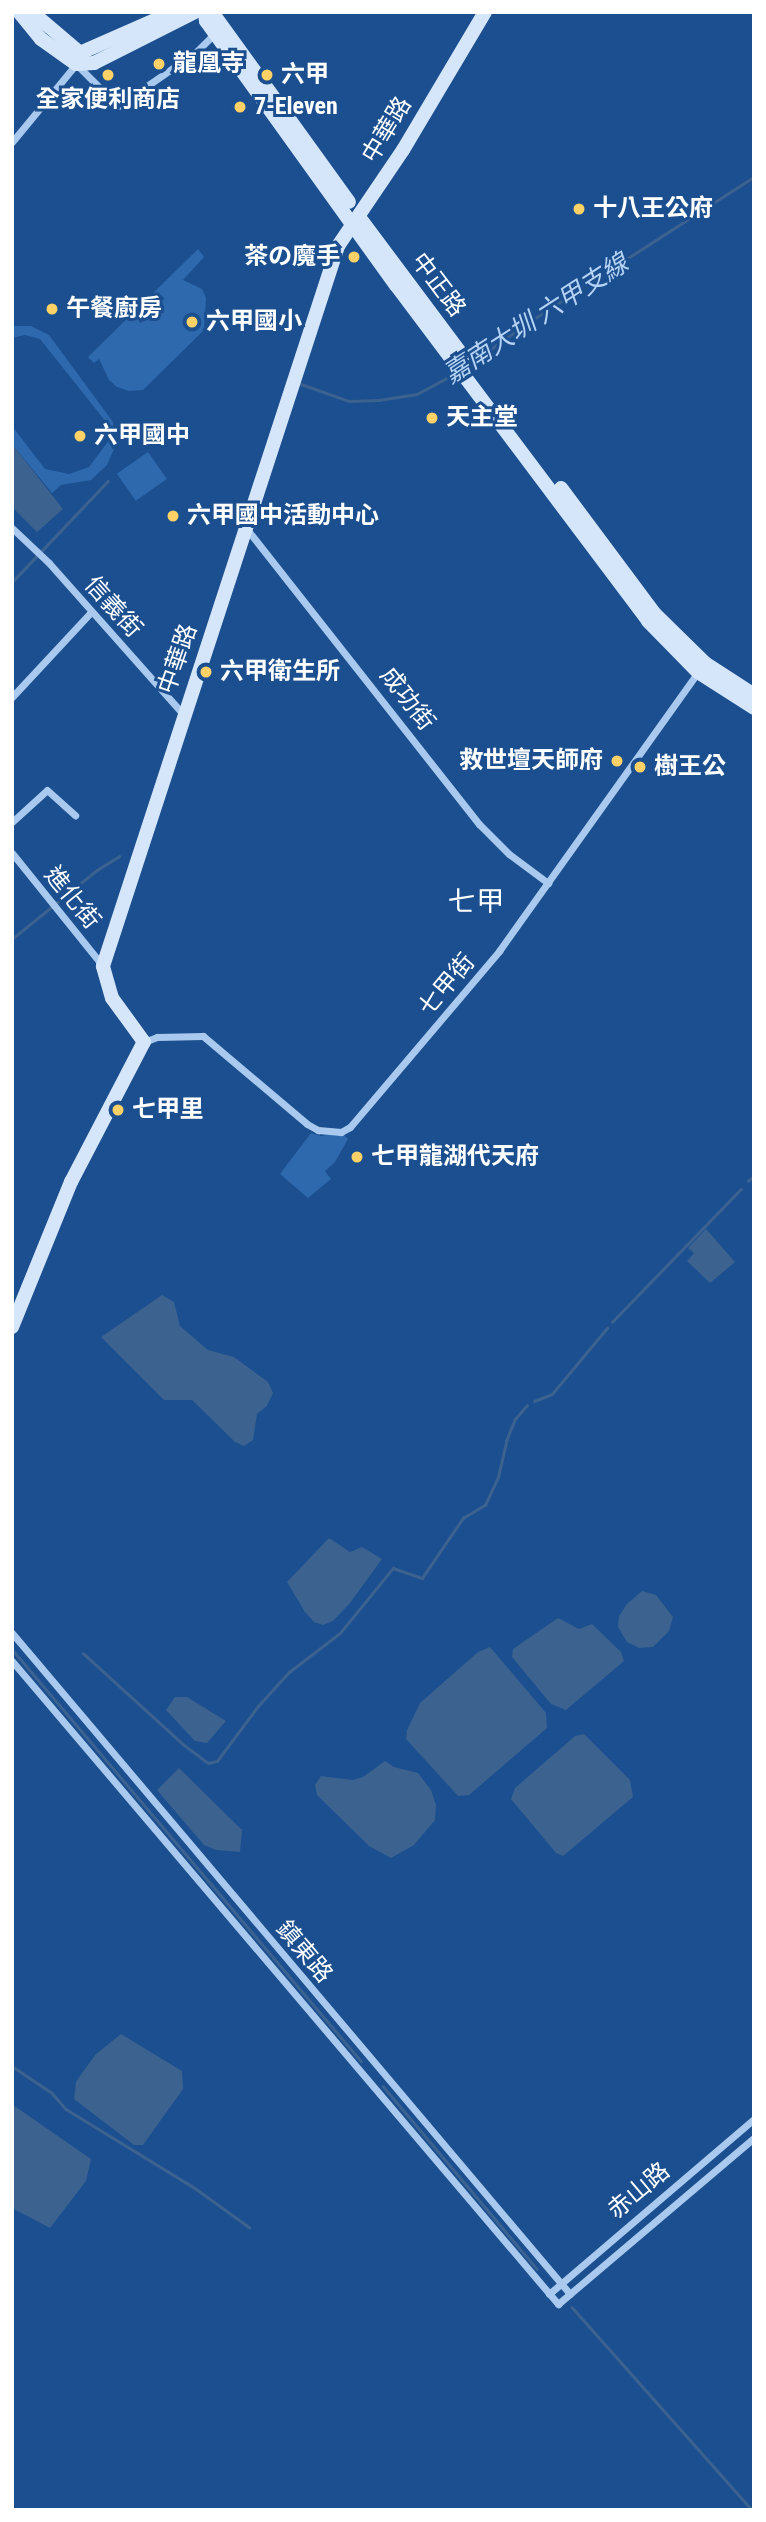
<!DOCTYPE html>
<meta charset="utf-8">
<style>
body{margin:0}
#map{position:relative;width:766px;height:2522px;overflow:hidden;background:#1b4f8f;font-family:"Roboto Condensed","Noto Sans TC","Noto Sans JP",sans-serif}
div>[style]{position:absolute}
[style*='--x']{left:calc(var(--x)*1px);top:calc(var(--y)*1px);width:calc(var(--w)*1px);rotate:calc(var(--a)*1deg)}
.green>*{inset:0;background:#2e69ad;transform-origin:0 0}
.water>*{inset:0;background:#3c6290}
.stream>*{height:2.5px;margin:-1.25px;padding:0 1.25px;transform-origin:1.25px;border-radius:1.25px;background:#3c6290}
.street>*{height:7px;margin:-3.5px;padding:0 3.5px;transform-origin:3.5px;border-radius:3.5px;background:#a9c9ee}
.secondary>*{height:14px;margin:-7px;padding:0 7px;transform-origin:7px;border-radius:7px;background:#d6e6fa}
.dots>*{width:19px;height:19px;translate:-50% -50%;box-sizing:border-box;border:4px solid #1b4f8f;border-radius:50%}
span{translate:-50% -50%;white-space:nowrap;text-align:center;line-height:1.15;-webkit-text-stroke:6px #1b4f8f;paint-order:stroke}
.poi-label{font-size:24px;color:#fff;font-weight:700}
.left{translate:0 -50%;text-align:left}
.right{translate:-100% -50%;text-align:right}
.street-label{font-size:24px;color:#fff}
.water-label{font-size:26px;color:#b5d3f5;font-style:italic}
.quarter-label{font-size:28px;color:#fff}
.frame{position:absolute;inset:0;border:14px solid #fff;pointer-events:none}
</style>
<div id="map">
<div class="green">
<i style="clip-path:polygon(198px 249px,204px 257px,183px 280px,202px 289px,206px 298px,204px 330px,143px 390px,129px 391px,117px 387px,109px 380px,99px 359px,94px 363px,88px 357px)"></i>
<i style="clip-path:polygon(12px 326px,31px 326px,49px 335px,113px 422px,116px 444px,107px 465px,91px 480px,61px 485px,52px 493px,12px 444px,12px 426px,45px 469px,69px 474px,89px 467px,110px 439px,106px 422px,40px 339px,25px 335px,12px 338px)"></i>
<i style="left:148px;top:452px;width:33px;height:38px;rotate:55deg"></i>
<i style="clip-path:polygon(341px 1132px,348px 1139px,335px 1162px,325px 1171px,331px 1179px,308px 1198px,280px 1174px,311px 1133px,321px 1136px)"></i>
</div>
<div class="water">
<i style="clip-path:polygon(12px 444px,63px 509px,37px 532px,12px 507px)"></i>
<i style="clip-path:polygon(706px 1229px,735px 1262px,710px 1283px,687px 1261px,694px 1253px,688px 1248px)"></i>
<i style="clip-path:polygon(162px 1295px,174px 1302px,180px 1326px,208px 1350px,234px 1357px,268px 1382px,273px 1393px,267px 1406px,257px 1414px,253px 1440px,244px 1446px,235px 1442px,192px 1400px,164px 1400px,101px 1337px)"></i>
<i style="clip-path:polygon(329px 1538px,350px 1552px,362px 1547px,382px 1559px,350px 1603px,333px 1621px,323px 1625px,314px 1622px,305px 1612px,287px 1582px)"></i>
<i style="clip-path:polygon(642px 1591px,656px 1595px,673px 1617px,669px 1631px,653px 1647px,639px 1648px,627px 1642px,618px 1627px,619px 1616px,627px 1604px)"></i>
<i style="clip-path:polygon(558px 1618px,579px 1629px,592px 1624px,621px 1652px,624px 1661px,566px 1710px,551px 1704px,512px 1657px,513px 1649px)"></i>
<i style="clip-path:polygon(490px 1647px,546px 1713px,547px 1728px,469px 1795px,458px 1796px,406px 1739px,407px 1730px,420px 1703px,478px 1652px)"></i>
<i style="clip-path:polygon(175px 1697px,187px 1697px,226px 1721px,207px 1743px,195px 1741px,166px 1710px)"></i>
<i style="clip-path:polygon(584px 1734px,630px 1780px,633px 1797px,563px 1856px,556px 1853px,511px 1799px,515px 1788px,575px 1736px)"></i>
<i style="clip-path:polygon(385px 1761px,394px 1767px,418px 1773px,431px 1790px,436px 1805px,435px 1820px,414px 1845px,391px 1858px,369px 1846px,317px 1795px,315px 1785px,321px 1776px,353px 1780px,363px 1777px)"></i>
<i style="clip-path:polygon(179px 1768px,242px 1830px,240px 1852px,216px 1850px,204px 1845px,157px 1790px)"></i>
<i style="clip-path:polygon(121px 2034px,182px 2071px,183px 2089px,143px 2145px,134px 2145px,74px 2099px,76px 2082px,82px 2073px,96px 2054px)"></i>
<i style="clip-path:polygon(13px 2105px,91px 2159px,86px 2181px,50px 2228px,12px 2208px)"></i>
</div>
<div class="stream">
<i style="--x:465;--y:368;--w:73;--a:-36.1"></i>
<i style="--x:524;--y:325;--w:274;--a:-32.8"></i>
<i style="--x:301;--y:384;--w:51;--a:19.5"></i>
<i style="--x:349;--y:401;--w:30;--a:-2"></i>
<i style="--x:379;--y:400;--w:38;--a:-9"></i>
<i style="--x:417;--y:394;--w:44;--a:-28.3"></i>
<i style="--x:12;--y:582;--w:139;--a:-46.5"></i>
<i style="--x:12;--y:939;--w:109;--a:-39.1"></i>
<i style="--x:97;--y:870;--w:26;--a:-32"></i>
<i style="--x:748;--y:1181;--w:8;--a:-40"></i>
<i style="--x:612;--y:1322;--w:185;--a:-45.9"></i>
<i style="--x:534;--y:1401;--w:19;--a:-21"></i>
<i style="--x:552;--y:1394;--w:86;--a:-50.2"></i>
<i style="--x:12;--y:1649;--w:540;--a:49.73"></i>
<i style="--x:83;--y:1653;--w:135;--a:42.3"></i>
<i style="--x:183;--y:1744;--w:31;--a:37"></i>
<i style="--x:208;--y:1763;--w:9;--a:-13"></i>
<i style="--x:217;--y:1761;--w:69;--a:-53.3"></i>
<i style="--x:258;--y:1706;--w:46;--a:-47.6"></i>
<i style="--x:289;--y:1672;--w:64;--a:-37.4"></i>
<i style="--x:340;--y:1633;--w:84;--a:-50.8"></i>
<i style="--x:393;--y:1568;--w:31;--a:19"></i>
<i style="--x:422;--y:1578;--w:73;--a:-55.7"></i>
<i style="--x:463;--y:1518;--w:26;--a:-31"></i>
<i style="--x:485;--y:1505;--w:31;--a:-65"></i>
<i style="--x:498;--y:1477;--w:37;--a:-77"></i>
<i style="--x:506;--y:1441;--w:24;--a:-68"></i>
<i style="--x:515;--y:1419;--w:18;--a:-49"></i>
<i style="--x:12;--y:2066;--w:48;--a:34"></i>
<i style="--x:52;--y:2093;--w:21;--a:49"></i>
<i style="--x:66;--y:2109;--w:151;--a:31.5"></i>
<i style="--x:195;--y:2188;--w:67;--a:35.8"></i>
<i style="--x:383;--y:2086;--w:239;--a:49.9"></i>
<i style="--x:572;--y:2307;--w:271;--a:48.4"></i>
</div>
<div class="street">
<i style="--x:77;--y:65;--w:58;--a:45"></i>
<i style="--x:118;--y:106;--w:95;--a:-34.7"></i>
<i style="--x:196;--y:52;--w:27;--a:-45"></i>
<i style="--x:12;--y:142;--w:101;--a:-50.6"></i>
<i style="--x:12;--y:528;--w:51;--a:43.4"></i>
<i style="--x:49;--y:563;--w:202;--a:48.4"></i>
<i style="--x:246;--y:528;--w:377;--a:51.8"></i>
<i style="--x:479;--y:824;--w:42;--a:45"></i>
<i style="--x:509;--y:854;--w:49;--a:36.6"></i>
<i style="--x:12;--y:697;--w:116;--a:-47.1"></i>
<i style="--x:12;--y:822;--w:47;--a:-42.4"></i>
<i style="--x:47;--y:790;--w:38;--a:42"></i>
<i style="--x:12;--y:853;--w:145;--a:51.2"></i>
<i style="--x:144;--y:1042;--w:14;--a:-21"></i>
<i style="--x:157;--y:1037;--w:46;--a:-1.2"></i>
<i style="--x:203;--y:1036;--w:136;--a:40.2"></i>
<i style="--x:307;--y:1124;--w:13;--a:29"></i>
<i style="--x:318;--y:1130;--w:23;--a:5"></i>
<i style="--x:341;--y:1132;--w:10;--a:-29"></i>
<i style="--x:350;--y:1127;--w:231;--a:-49.7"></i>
<i style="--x:499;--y:951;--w:343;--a:-54.5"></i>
<i style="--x:12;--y:1633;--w:865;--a:49.83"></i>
<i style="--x:12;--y:1661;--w:844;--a:49.66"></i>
<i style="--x:558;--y:2304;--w:257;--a:-40.3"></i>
<i style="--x:549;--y:2294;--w:270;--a:-40.5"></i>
</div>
<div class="secondary">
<i style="--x:19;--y:12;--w:35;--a:51"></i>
<i style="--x:41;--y:39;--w:43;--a:35.5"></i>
<i style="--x:76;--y:64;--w:18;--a:-3"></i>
<i style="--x:94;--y:63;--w:113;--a:-26.8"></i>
<i style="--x:32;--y:12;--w:63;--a:40.5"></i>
<i style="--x:80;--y:53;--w:102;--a:-23.8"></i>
<i style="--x:205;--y:12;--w:9;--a:84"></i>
<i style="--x:206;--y:21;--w:325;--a:54.3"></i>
<i style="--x:396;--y:285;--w:420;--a:53.1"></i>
<i style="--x:648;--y:621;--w:71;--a:45.6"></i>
<i style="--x:698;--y:672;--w:67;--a:32.7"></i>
<i style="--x:212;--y:12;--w:234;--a:54.2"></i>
<i style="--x:362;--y:221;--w:169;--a:53.2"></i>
<i style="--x:561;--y:488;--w:157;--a:53.3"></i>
<i style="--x:655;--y:614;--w:70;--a:44.4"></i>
<i style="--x:705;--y:663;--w:59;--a:33.1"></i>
<i style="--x:12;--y:1327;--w:157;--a:-67.9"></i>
<i style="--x:71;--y:1182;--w:158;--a:-62.5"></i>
<i style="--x:144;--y:1042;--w:54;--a:-126"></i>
<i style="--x:112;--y:998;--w:33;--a:-106"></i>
<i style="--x:103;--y:966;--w:757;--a:-71.92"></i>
<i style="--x:338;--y:246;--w:116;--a:-55.9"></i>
<i style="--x:403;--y:150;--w:161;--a:-59.3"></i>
</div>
<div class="dots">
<i style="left:159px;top:64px;background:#ffd166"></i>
<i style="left:108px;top:75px;background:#ffd166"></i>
<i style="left:267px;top:75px;background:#ffd166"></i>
<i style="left:240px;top:107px;background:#ffd166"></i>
<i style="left:579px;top:209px;background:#ffd166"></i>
<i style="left:354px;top:257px;background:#ffd166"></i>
<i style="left:52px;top:309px;background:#ffd166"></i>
<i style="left:192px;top:322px;background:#ffd166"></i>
<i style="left:432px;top:418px;background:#ffd166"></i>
<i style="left:80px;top:436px;background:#ffd166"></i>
<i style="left:173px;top:516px;background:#ffd166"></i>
<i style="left:206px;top:672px;background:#ffd166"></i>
<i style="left:617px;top:761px;background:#ffd166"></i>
<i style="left:640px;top:767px;background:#ffd166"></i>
<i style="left:118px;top:1110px;background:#ffd166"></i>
<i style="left:357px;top:1157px;background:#ffd166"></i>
</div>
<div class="poi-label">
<span class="left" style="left:173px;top:64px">龍凰寺</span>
<span class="left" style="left:281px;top:75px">六甲</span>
<span style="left:108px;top:100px">全家便利商店</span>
<span class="left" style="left:254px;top:107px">7-Eleven</span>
<span class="left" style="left:593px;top:209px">十八王公府</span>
<span class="right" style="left:340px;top:257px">茶の魔手</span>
<span class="left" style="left:66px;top:309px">午餐廚房</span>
<span class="left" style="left:206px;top:322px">六甲國小</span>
<span class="left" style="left:446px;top:418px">天主堂</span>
<span class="left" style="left:94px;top:436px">六甲國中</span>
<span class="left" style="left:187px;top:516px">六甲國中活動中心</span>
<span class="left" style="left:220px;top:672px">六甲衛生所</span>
<span class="right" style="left:603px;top:761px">救世壇天師府</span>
<span class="left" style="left:654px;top:767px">樹王公</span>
<span class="left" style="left:132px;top:1110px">七甲里</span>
<span class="left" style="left:371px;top:1157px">七甲龍湖代天府</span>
</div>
<div class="street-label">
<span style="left:387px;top:130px;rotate:-59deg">中華路</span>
<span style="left:438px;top:285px;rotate:53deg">中正路</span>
<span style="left:113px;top:607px;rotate:48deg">信義街</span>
<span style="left:178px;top:659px;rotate:-71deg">中華路</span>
<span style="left:407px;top:699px;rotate:52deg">成功街</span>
<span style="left:72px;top:898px;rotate:51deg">進化街</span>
<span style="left:447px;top:985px;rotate:-50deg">七甲街</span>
<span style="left:304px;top:1952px;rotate:50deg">鎮東路</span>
<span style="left:639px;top:2191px;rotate:-40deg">赤山路</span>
</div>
<div class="water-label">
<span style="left:536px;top:319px;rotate:-33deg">嘉南大圳 六甲支線</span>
</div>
<div class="quarter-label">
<span style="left:476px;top:902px">七甲</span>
</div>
<div class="frame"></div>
</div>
